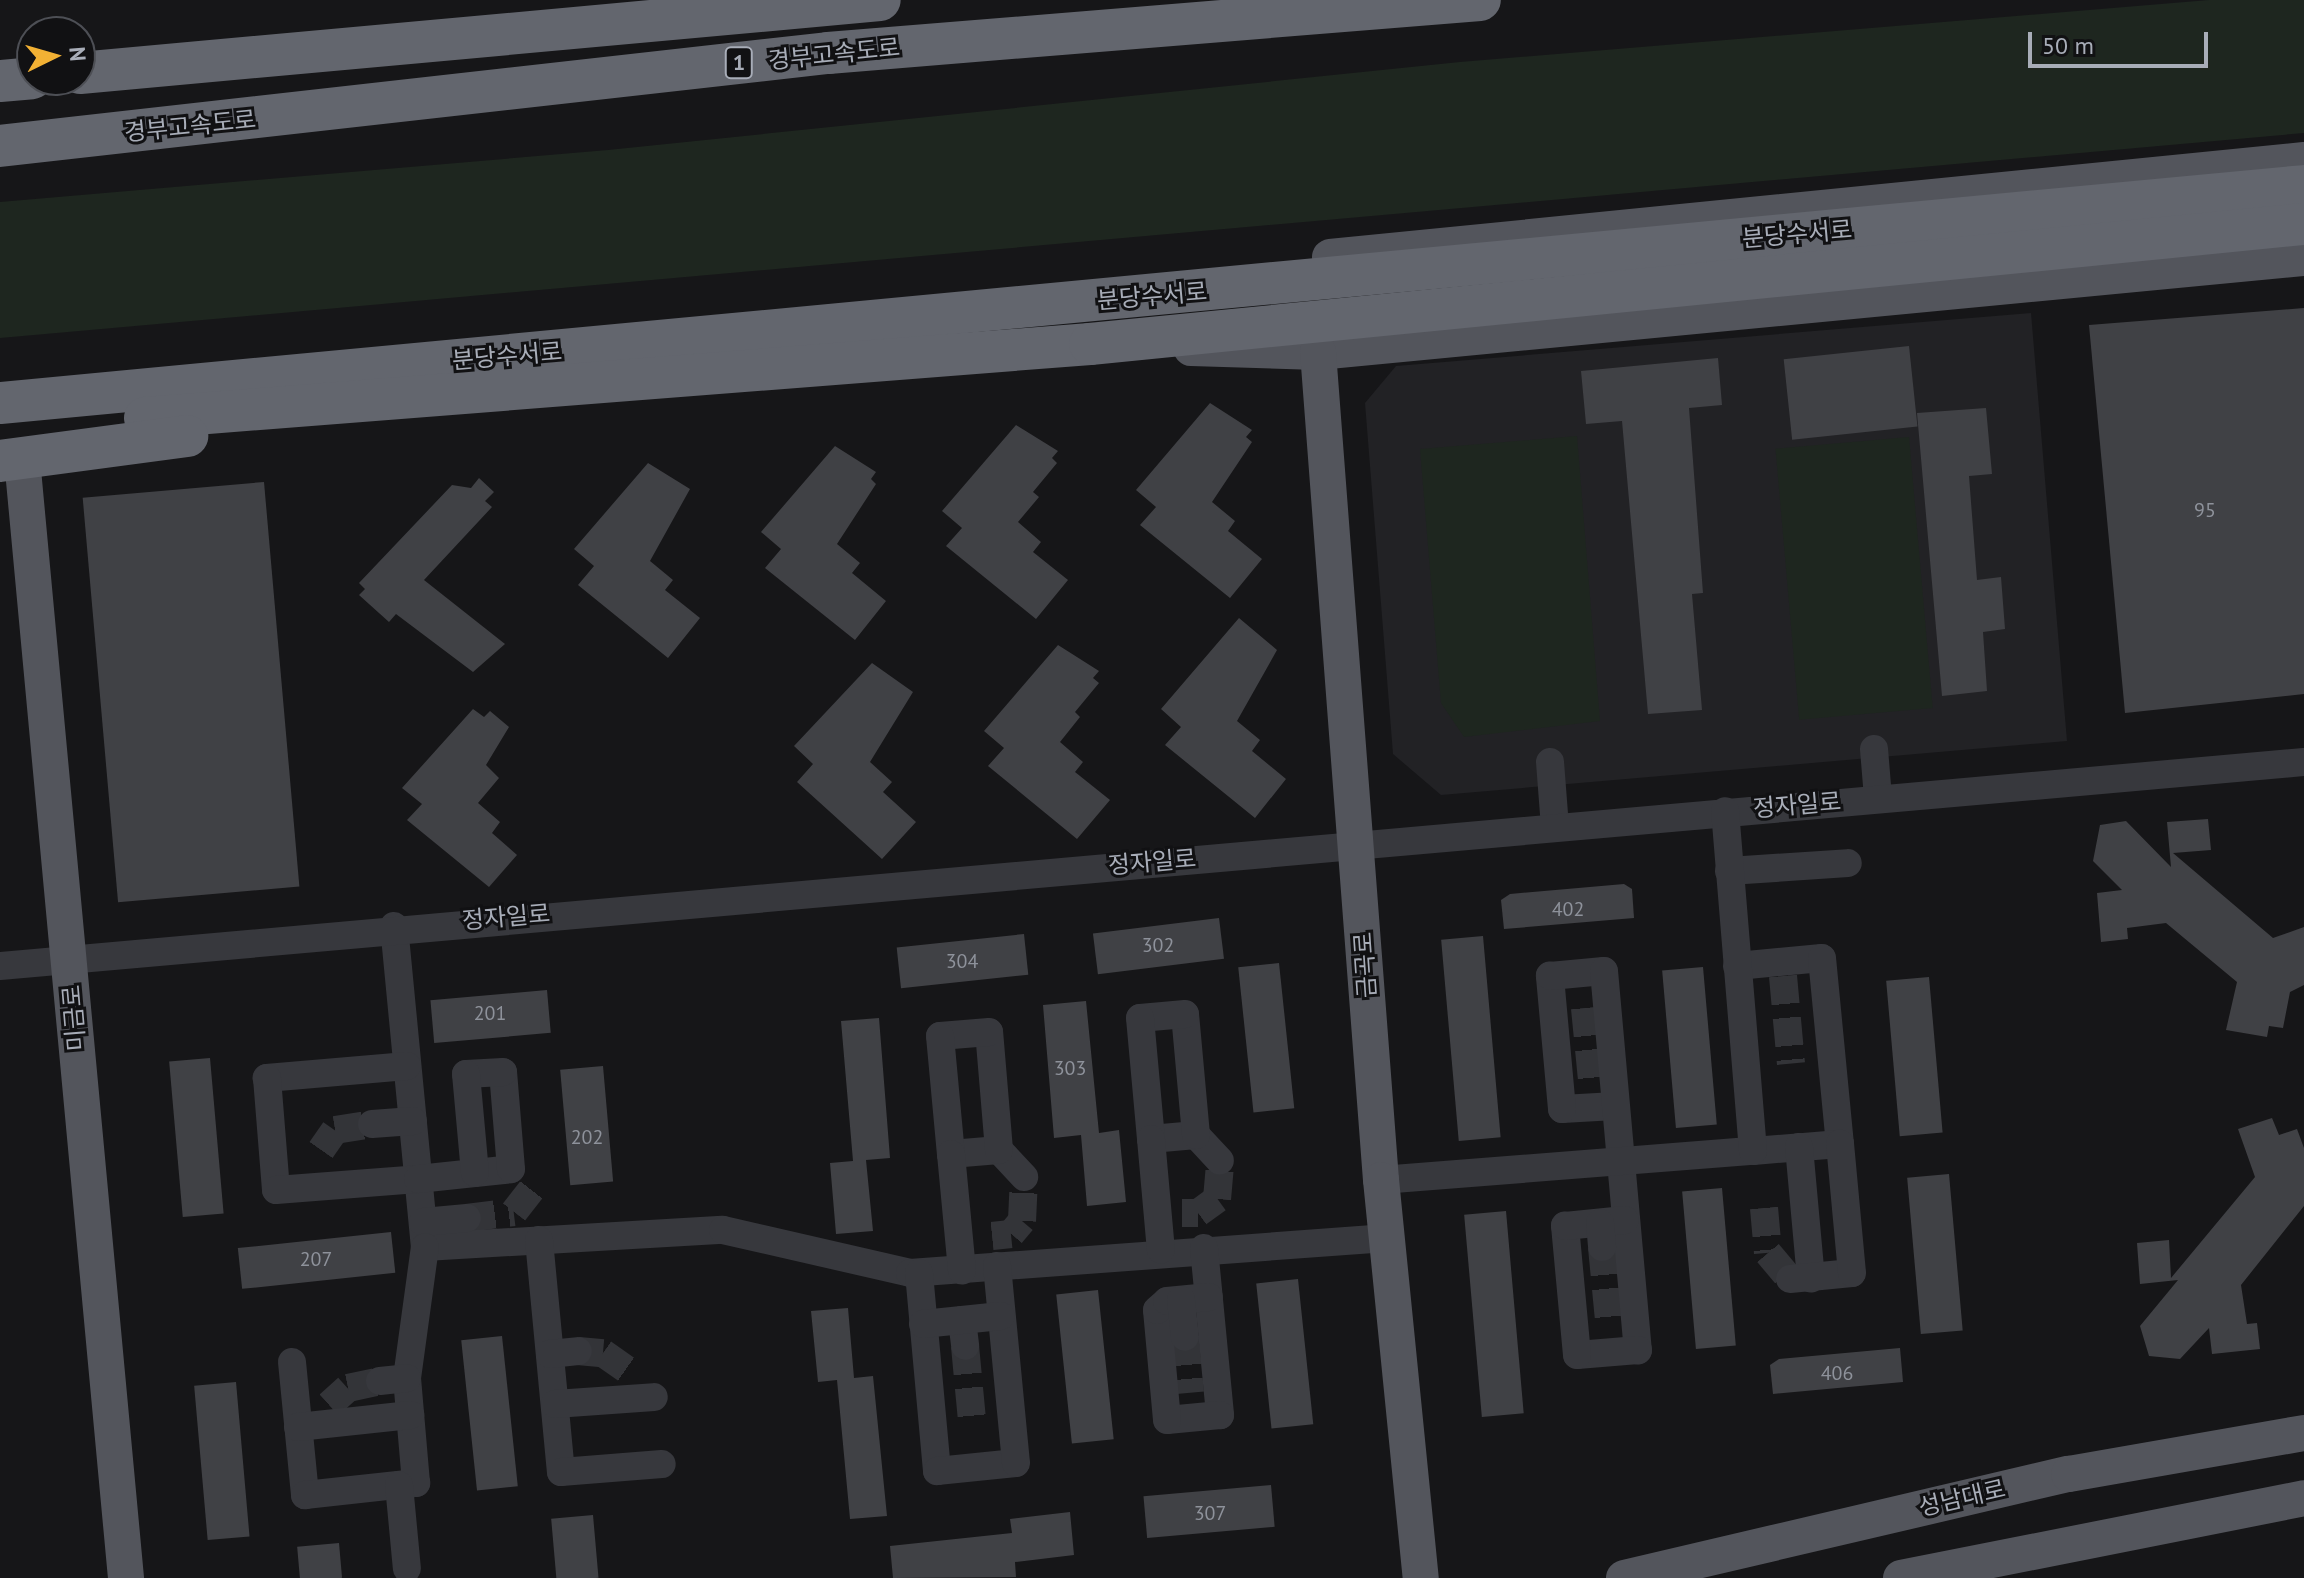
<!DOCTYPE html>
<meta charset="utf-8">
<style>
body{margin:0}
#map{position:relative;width:2304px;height:1578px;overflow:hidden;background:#161618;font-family:"PT Sans","Noto Sans KR",sans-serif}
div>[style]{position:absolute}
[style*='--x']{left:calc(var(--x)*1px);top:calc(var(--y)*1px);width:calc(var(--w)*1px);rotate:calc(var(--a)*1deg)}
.built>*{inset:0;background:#222225}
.green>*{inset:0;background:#1e261f;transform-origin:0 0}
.building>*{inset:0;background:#404145;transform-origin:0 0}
.minor-tunnel>*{height:28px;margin-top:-14px;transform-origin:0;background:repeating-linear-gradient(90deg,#333438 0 28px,transparent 0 42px)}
.minor>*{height:28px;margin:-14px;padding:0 14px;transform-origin:14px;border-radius:14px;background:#37383d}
.major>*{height:36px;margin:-18px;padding:0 18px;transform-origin:18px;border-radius:18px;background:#53555c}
.highway>*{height:42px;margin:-21px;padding:0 21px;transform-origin:21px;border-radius:21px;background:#63666e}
span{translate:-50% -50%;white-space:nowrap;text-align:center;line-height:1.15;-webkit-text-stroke:6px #111113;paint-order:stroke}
.number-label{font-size:20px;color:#8e929b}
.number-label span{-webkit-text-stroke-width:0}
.shield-label span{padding:2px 6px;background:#111113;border:2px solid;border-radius:6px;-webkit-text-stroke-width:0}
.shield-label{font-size:22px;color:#a8adb8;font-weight:700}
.street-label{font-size:24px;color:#a8adb8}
.north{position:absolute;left:16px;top:16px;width:80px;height:80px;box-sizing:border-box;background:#111113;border:2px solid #4d4f55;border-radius:50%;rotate:85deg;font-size:22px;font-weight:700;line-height:32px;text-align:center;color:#a8adb8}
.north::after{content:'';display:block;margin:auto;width:28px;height:36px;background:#f2b134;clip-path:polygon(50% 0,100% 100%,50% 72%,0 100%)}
.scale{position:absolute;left:2028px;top:32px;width:180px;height:36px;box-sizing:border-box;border:4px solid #a8adb8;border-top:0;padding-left:10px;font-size:24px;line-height:28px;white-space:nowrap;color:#a8adb8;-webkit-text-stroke:6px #111113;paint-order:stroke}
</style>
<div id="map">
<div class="built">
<i style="clip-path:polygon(2031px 313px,2067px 741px,1441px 795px,1393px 754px,1365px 403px,1396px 366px)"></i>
</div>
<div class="green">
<i style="clip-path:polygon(2209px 0,2304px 0,2304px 133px,0 338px,0 202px,608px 150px,1460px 62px)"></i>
<i style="clip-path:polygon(1577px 436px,1600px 721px,1464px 737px,1441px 703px,1420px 449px)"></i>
<i style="left:1909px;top:437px;width:272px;height:134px;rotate:85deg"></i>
</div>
<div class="building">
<i style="clip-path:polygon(2304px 308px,2304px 694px,2125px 713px,2089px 325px)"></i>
<i style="left:1909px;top:346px;width:81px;height:126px;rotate:84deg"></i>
<i style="clip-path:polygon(1718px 358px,1722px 405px,1689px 408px,1703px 593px,1692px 594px,1702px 710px,1648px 714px,1622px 421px,1586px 424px,1581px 371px)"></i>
<i style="clip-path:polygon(1210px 403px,1252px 430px,1246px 437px,1252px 442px,1212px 502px,1235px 521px,1228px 531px,1262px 559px,1230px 598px,1140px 525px,1156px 507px,1136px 490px)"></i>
<i style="clip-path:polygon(1986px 408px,1992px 474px,1969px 476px,1977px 580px,2001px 577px,2005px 629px,1983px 632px,1987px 691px,1942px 696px,1917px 413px)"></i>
<i style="clip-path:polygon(1016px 425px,1058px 451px,1052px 458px,1057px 463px,1033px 492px,1039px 497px,1018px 522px,1041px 542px,1033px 552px,1068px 580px,1036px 619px,946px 546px,962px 528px,942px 511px)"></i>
<i style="clip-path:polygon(835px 446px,876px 472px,871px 479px,876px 484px,837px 544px,860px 563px,852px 573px,886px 601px,855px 640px,765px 568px,781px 549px,761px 532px)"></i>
<i style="clip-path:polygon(648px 463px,690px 489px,650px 561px,673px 580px,665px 590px,700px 618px,668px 658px,578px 585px,594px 566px,574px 549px)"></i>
<i style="clip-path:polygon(479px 478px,494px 492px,485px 501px,492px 507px,424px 580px,505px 644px,473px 672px,396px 614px,389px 622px,359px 595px,365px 589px,359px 583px,452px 485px,471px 488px)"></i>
<i style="left:264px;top:482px;width:406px;height:182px;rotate:85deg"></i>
<i style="clip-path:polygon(1239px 618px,1277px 650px,1237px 721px,1260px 740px,1252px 751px,1286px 779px,1255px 818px,1165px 745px,1181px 727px,1161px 709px)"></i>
<i style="clip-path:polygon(1058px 645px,1099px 671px,1093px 678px,1099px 683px,1075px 712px,1080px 717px,1060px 742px,1083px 762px,1075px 772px,1110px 800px,1077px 839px,988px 766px,1004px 748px,984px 731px)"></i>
<i style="clip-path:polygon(872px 663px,913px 692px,870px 762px,892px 782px,883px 792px,916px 822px,882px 859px,797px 782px,813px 764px,794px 746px)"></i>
<i style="clip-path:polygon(473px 709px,484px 717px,490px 711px,509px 727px,486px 765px,499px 778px,478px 803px,500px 822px,492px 833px,517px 855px,489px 887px,407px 820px,422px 804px,402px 788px)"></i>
<i style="clip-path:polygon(2208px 819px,2211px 850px,2173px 853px,2273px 938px,2304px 927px,2304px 985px,2290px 992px,2283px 1028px,2269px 1026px,2267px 1037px,2226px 1030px,2237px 982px,2166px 923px,2127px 928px,2128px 939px,2101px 942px,2097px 893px,2122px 890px,2093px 861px,2100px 825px,2126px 821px,2171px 867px,2167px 822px)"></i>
<i style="clip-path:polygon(1624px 884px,1632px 889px,1634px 918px,1504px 929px,1501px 900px,1510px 894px)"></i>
<i style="left:1219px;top:918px;width:41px;height:127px;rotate:83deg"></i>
<i style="left:1024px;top:934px;width:41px;height:128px;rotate:84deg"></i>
<i style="left:1483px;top:936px;width:202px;height:42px;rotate:85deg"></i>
<i style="left:1279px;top:963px;width:146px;height:41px;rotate:84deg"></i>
<i style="left:1703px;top:967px;width:158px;height:41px;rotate:85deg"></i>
<i style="left:1929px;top:977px;width:156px;height:43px;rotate:85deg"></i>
<i style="left:547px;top:990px;width:43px;height:117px;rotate:85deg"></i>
<i style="clip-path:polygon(1086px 1001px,1099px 1133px,1119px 1130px,1126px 1202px,1087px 1206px,1081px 1135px,1054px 1138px,1043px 1005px)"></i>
<i style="clip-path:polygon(879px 1018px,890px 1158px,866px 1160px,873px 1231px,836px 1234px,830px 1163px,853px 1161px,841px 1021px)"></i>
<i style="left:210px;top:1058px;width:156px;height:41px;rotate:85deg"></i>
<i style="left:603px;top:1066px;width:116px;height:43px;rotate:85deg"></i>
<i style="clip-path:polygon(2272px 1118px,2279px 1135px,2297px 1129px,2304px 1148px,2304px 1206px,2241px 1285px,2247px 1324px,2257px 1323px,2260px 1349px,2212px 1354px,2209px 1328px,2180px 1359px,2149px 1356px,2140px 1326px,2178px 1280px,2140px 1284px,2137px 1243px,2169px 1240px,2171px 1278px,2255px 1177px,2238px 1129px)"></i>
<i style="left:1949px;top:1174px;width:157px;height:42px;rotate:85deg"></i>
<i style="left:1722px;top:1188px;width:158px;height:40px;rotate:85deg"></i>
<i style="left:1506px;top:1211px;width:203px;height:42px;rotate:85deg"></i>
<i style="left:391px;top:1232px;width:41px;height:154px;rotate:84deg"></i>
<i style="left:1298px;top:1279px;width:146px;height:42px;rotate:84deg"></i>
<i style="left:1098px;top:1290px;width:150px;height:42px;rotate:84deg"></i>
<i style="clip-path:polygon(848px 1308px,854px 1378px,873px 1376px,887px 1516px,850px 1519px,837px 1380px,818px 1382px,811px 1311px)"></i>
<i style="left:502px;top:1336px;width:151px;height:41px;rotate:84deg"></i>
<i style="clip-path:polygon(1900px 1348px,1903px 1382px,1773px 1394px,1770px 1365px,1779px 1359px)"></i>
<i style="left:236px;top:1382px;width:155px;height:42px;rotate:85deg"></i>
<i style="left:1271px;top:1485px;width:42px;height:128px;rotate:85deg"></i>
<i style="clip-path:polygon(1070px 1512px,1074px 1555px,1015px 1562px,1016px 1577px,893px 1578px,890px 1546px,1012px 1533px,1010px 1519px)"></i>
<i style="left:593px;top:1515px;width:63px;height:42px;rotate:85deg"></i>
<i style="left:339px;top:1543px;width:35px;height:42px;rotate:85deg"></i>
</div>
<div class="minor-tunnel">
<i style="--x:1783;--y:976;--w:88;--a:84.8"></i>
<i style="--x:1585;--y:1008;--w:82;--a:84.4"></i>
<i style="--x:321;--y:1150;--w:24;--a:-55"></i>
<i style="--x:335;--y:1130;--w:37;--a:-9"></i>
<i style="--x:1764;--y:1208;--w:45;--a:84.9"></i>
<i style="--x:1768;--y:1253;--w:34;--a:50"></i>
<i style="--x:1182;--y:1213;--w:16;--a:0"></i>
<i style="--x:1198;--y:1213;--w:24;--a:-36"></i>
<i style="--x:1217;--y:1199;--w:38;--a:-85"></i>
<i style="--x:467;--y:1218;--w:47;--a:-7.3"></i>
<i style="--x:514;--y:1212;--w:33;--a:-52"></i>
<i style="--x:992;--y:1236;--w:19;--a:-6"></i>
<i style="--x:1011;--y:1234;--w:17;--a:-50"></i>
<i style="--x:1022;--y:1221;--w:44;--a:-87.4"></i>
<i style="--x:1602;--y:1247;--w:83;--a:84.5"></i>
<i style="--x:1185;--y:1337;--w:56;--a:84.9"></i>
<i style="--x:965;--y:1346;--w:74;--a:84.6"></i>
<i style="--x:578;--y:1351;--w:25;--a:5"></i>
<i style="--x:603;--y:1353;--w:29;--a:35"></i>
<i style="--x:329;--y:1405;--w:25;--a:-42"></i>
<i style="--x:348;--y:1388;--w:33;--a:-12"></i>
</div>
<div class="minor">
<i style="--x:1874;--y:749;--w:49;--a:85.3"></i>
<i style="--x:1550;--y:762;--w:65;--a:85.6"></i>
<i style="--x:1729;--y:871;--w:119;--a:-3.8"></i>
<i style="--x:394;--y:926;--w:322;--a:84.5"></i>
<i style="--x:425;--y:1247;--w:298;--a:-3.3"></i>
<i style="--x:723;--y:1230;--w:192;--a:12.9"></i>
<i style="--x:910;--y:1273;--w:478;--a:-4.2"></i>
<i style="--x:0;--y:966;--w:2313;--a:-5.06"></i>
<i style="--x:1737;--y:966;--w:85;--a:-5.4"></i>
<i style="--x:1822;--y:958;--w:187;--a:84.5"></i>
<i style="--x:1840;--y:1144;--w:87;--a:175.4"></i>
<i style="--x:407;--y:1066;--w:141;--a:175.1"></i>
<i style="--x:267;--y:1078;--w:112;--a:85.4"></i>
<i style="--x:276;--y:1190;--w:142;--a:-4.4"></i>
<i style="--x:418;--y:1179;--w:57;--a:-6"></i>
<i style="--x:475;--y:1173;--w:36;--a:-6"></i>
<i style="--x:511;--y:1169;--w:97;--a:-94.7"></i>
<i style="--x:503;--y:1072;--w:37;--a:177"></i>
<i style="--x:466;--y:1074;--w:99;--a:84.8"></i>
<i style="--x:1615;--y:1106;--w:53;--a:176.8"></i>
<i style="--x:1562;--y:1109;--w:134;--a:-95.2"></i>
<i style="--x:1550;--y:976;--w:54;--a:-5.3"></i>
<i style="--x:1604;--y:971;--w:381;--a:84.9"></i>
<i style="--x:1638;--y:1350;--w:61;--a:175.3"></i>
<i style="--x:1577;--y:1355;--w:130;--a:-95.3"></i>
<i style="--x:1565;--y:1226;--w:60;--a:-5.7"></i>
<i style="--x:372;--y:1124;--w:41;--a:-4.2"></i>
<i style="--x:1196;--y:1135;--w:35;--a:47"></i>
<i style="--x:1151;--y:1139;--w:45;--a:-5.1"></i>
<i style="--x:1196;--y:1135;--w:121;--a:-95.2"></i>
<i style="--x:1185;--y:1014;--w:45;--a:174.9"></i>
<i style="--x:1140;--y:1018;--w:121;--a:84.8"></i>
<i style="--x:1151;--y:1139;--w:111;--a:84.9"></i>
<i style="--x:1799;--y:1147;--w:132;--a:84.8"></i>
<i style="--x:999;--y:1150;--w:37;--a:47"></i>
<i style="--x:951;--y:1154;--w:48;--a:-4.8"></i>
<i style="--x:999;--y:1150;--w:118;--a:-94.8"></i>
<i style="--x:989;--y:1032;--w:49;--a:175.3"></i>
<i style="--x:940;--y:1036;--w:119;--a:84.7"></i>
<i style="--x:951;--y:1154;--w:117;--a:84.6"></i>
<i style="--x:1381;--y:1180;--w:373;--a:-4.5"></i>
<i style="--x:1753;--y:1151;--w:341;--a:-94.7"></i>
<i style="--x:423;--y:1222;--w:44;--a:-5.2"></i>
<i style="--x:1600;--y:1223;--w:24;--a:85"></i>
<i style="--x:539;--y:1240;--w:233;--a:84.6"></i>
<i style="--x:561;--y:1472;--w:101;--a:-4.5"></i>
<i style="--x:1204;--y:1248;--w:168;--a:84.5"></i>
<i style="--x:1220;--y:1415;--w:53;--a:174.6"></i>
<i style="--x:1167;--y:1420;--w:110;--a:-95.2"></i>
<i style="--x:1157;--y:1310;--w:13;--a:-42"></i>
<i style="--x:1167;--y:1301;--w:42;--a:-5.4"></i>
<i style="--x:919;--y:1273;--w:199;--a:84.8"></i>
<i style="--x:937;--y:1471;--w:79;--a:-5.8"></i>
<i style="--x:1016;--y:1463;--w:198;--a:-95.5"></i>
<i style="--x:1790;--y:1279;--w:62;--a:-5.5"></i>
<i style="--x:1852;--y:1273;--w:130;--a:-95.3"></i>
<i style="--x:1181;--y:1300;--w:37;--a:84"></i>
<i style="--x:962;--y:1320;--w:26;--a:83"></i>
<i style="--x:923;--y:1324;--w:78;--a:-5.9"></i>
<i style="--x:550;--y:1354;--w:28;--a:-6"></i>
<i style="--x:292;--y:1362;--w:134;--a:84.4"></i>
<i style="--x:305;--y:1495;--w:112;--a:-6.2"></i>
<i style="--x:416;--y:1483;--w:105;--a:-94.9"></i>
<i style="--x:407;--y:1378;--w:132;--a:-82.2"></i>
<i style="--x:380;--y:1381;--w:27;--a:-6"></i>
<i style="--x:555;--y:1404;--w:99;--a:-4"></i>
<i style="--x:298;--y:1427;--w:113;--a:-6.1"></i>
<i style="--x:399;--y:1485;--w:84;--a:84.6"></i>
</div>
<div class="major">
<i style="--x:1330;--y:257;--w:979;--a:-5.69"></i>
<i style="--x:1191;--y:348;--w:127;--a:1.8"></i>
<i style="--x:1318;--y:352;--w:990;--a:-5.45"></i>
<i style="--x:1318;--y:352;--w:830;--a:85.65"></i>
<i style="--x:1381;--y:1180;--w:400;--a:84.3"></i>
<i style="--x:22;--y:459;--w:1124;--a:84.69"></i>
<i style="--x:1624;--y:1578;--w:457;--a:-13.2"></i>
<i style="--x:2069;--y:1474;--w:239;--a:-9.9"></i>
<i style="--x:1901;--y:1578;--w:411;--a:-11.2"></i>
</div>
<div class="highway">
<i style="--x:80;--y:73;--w:803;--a:-5.21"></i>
<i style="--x:0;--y:81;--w:32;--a:-5"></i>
<i style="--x:0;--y:146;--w:833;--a:-6.41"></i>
<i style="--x:828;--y:53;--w:654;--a:-4.65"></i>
<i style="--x:0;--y:403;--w:2314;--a:-5.38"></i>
<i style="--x:145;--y:418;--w:948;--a:-4.48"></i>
<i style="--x:1090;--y:344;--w:1220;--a:-5.65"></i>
<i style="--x:0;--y:461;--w:189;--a:-7.6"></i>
</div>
<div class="number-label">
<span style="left:2205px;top:510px">95</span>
<span style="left:1568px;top:909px">402</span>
<span style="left:1158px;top:945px">302</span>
<span style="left:962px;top:961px">304</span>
<span style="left:490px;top:1013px">201</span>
<span style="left:1070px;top:1068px">303</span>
<span style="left:587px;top:1137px">202</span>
<span style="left:316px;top:1259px">207</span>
<span style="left:1837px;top:1373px">406</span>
<span style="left:1210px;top:1513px">307</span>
</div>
<div class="shield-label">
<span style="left:739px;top:63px">1</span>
</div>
<div class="street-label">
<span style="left:834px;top:54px;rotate:-6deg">경부고속도로</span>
<span style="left:190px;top:126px;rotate:-6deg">경부고속도로</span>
<span style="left:1797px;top:234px;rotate:-5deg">분당수서로</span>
<span style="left:1152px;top:296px;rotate:-5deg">분당수서로</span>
<span style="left:507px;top:356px;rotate:-5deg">분당수서로</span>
<span style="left:1797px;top:805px;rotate:-5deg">정자일로</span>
<span style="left:1152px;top:862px;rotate:-5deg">정자일로</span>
<span style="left:506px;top:917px;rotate:-5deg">정자일로</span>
<span style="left:1365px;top:965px;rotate:-94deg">금곡로</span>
<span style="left:74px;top:1018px;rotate:-95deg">미금로</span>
<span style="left:1962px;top:1498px;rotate:-13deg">성남대로</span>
</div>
<div class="north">N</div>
<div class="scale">50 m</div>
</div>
